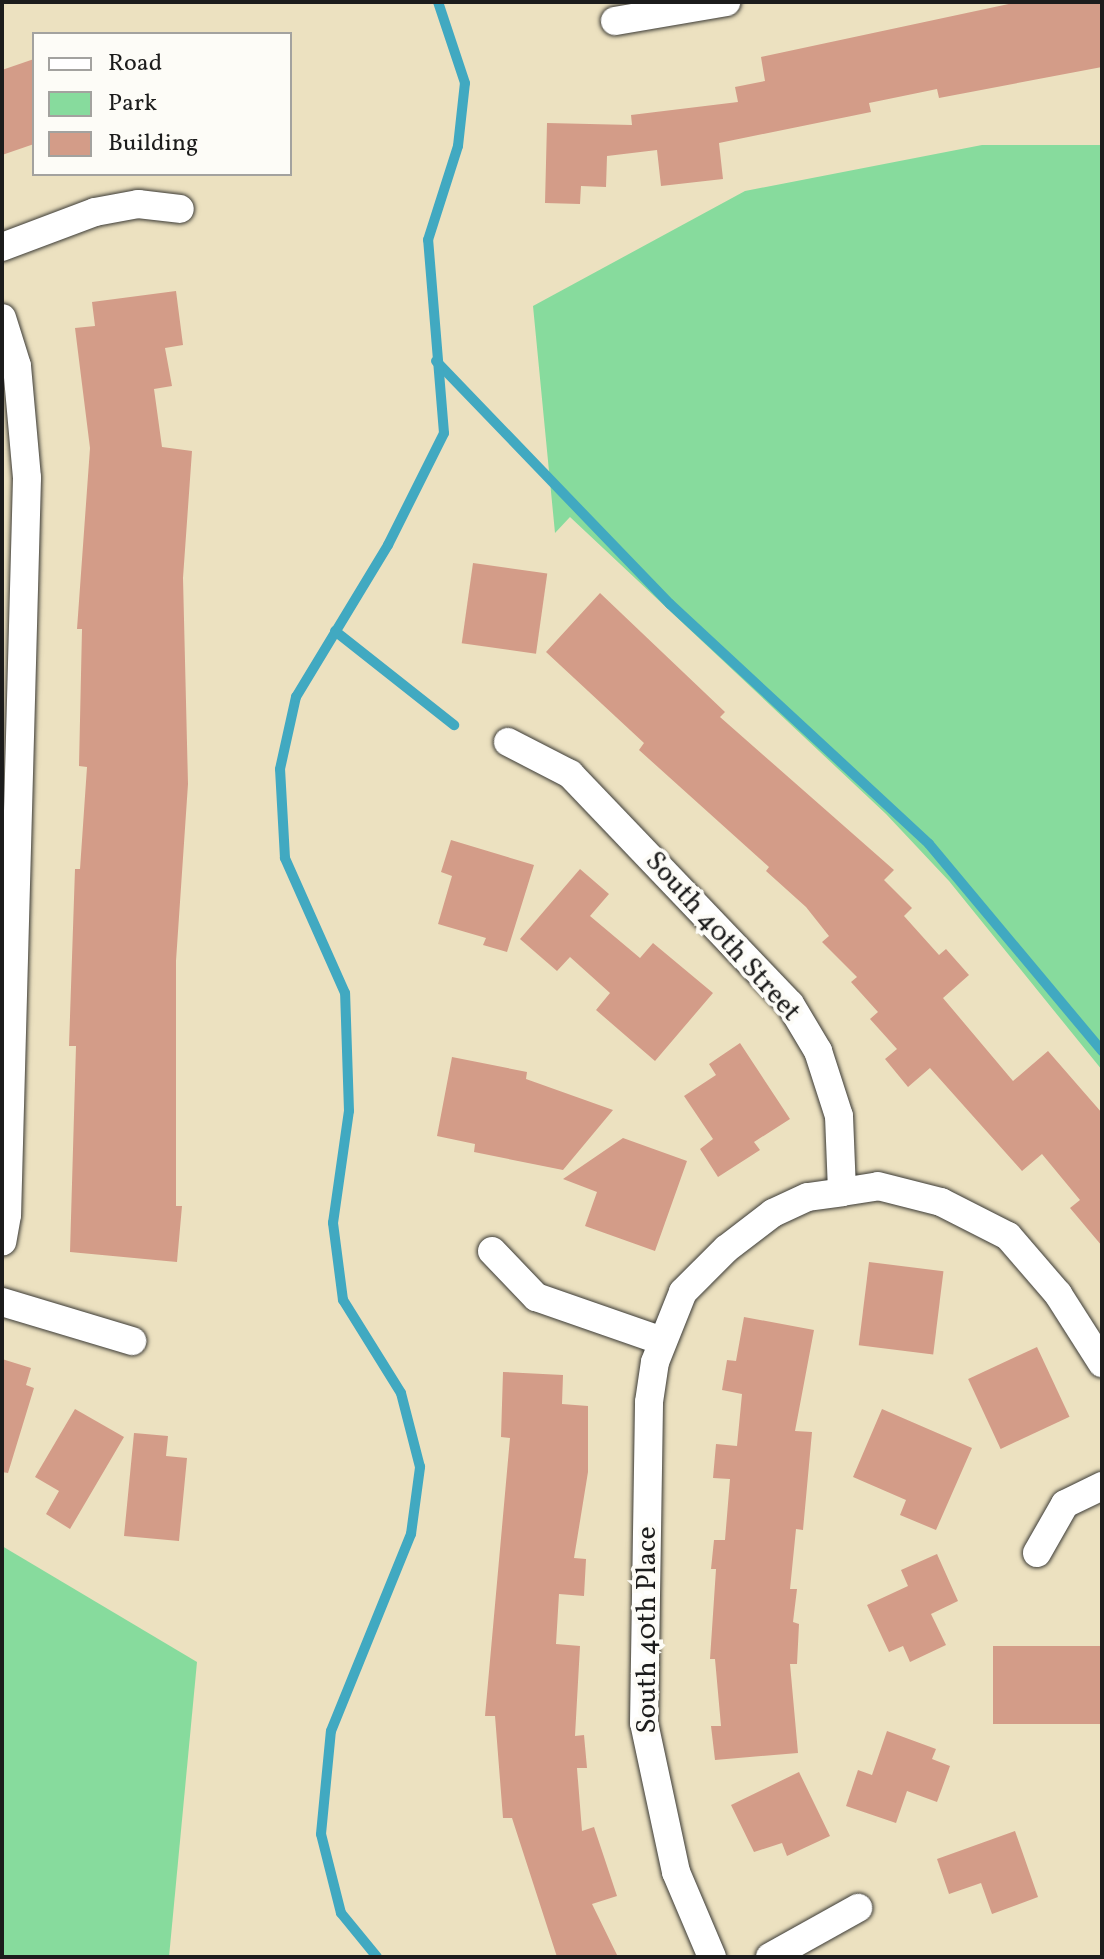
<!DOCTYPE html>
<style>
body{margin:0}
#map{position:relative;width:1104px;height:1959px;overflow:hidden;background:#ece1c0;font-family:Vollkorn,serif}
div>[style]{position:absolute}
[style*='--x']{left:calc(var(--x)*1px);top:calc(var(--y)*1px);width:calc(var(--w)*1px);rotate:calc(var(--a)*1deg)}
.green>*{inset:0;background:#87db9d}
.stream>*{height:10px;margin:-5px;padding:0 5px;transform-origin:5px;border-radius:5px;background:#41a9c1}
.building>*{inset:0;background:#d39c88;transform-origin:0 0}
.roads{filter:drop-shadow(0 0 2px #3b3a35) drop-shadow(0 0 2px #3b3a35)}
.minor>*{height:28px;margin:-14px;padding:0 14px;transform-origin:14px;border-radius:14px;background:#fff}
span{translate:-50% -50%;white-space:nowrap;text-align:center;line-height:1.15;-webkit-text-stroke:8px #fdfcf7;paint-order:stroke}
.street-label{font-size:28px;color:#1c1c1c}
.frame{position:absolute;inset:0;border:4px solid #1c1c1c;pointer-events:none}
.legend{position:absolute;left:32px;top:32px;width:260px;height:144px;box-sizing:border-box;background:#fdfcf7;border:2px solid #a3a29f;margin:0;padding:10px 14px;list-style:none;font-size:24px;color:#1c1c1c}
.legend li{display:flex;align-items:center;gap:16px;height:40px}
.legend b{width:40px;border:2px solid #a3a29f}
</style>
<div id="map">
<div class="green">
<i style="clip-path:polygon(982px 145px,1102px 145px,1102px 1070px,949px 881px,886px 814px,570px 517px,555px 533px,533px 306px,745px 191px)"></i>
<i style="clip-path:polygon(2px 1546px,197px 1662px,169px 1957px,2px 1957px)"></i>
</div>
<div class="stream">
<i style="--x:436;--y:361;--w:337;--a:46.1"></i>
<i style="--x:670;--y:604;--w:353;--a:42.8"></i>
<i style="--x:929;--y:844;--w:270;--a:50.1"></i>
<i style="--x:335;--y:631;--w:152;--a:38.3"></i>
<i style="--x:377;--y:1957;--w:57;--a:-129.3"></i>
<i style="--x:341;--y:1913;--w:81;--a:-104.2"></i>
<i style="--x:321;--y:1834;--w:103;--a:-84.5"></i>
<i style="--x:331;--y:1731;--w:213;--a:-67.9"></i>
<i style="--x:411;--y:1534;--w:68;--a:-82.3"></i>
<i style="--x:420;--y:1467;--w:76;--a:-104.4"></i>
<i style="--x:401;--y:1393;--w:110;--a:-121.9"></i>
<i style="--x:343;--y:1300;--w:78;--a:-97.4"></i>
<i style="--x:333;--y:1223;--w:113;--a:-81.9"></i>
<i style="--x:349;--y:1111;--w:118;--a:-91.9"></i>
<i style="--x:345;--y:993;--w:148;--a:-114"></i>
<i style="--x:285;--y:858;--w:89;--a:-93.2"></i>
<i style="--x:280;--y:769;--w:74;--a:-77.5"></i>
<i style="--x:296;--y:697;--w:178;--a:-58.8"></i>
<i style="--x:388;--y:545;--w:125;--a:-63.4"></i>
<i style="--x:444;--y:433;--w:194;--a:-94.7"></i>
<i style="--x:428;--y:240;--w:99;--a:-72.3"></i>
<i style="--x:458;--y:146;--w:63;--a:-83.7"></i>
<i style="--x:465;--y:83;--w:85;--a:-108.4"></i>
</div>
<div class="building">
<i style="clip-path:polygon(1018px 2px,1102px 2px,1102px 67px,939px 98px,937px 89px,869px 103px,871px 112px,719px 143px,723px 179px,661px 186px,657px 150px,607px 156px,606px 187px,581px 186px,580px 204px,545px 203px,547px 123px,632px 125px,631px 115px,738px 102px,735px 87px,765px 81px,761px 57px)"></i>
<i style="clip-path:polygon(34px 59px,34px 144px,2px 155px,2px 70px)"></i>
<i style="clip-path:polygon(176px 291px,183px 345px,165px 348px,172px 386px,154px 389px,162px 447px,192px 451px,183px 578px,188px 784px,176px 961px,176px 1206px,182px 1206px,177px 1262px,70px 1252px,76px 1046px,69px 1046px,75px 869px,80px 869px,87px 767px,79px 766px,82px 629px,77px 629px,90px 448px,75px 328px,95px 326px,92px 302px)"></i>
<i style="left:473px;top:563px;width:75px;height:81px;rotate:8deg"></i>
<i style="clip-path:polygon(600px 593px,725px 712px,720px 717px,894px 870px,884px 880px,912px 908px,904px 916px,939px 955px,946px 949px,969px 975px,943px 998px,1013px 1081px,1048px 1051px,1102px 1113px,1102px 1246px,1070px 1208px,1080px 1200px,1042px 1154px,1022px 1171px,930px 1068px,908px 1087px,885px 1059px,897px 1049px,870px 1019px,878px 1012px,851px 982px,857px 977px,822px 942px,829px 936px,806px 907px,766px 871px,769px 867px,639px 750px,644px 743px,546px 652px)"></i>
<i style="clip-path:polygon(451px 840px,534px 865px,507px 952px,483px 945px,486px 938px,438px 924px,452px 876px,441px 872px)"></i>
<i style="clip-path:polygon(580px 869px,609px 894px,590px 916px,640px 958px,653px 943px,713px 993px,655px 1061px,596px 1010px,610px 993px,570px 957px,557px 971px,520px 939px)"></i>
<i style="clip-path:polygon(740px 1043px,790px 1119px,754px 1142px,760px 1150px,718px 1177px,700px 1149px,713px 1139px,684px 1096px,716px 1075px,709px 1064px)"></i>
<i style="clip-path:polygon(452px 1057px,527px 1072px,526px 1079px,613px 1110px,563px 1170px,474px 1152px,475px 1144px,437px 1136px)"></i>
<i style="clip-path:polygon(623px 1138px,687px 1161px,655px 1251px,585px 1226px,597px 1192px,563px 1179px)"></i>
<i style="left:869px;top:1262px;width:75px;height:84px;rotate:7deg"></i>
<i style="clip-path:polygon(744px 1317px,814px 1330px,795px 1431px,812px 1432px,803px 1530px,796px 1529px,790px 1589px,797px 1589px,793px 1622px,799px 1624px,797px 1664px,790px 1664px,798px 1753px,715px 1760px,711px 1726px,721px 1726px,715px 1659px,710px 1659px,716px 1569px,711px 1569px,714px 1540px,725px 1540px,730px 1479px,713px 1478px,716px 1444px,737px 1446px,742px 1394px,722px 1390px,727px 1360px,736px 1361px)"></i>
<i style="left:1037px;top:1347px;width:77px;height:76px;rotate:65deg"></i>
<i style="clip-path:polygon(2px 1359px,31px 1368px,26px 1385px,34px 1388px,8px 1473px,2px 1472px)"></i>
<i style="clip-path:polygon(503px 1372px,563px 1375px,562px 1404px,588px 1406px,588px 1472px,574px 1558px,586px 1559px,584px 1596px,559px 1594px,556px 1644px,580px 1646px,575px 1736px,584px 1735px,587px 1768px,577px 1768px,582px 1831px,594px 1827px,617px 1896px,592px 1904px,618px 1957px,557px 1957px,512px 1818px,503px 1818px,495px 1716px,485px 1716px,510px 1438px,501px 1437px)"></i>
<i style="clip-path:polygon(75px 1409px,124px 1437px,70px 1529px,46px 1514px,59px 1491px,35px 1477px)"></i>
<i style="clip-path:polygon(882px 1409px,972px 1448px,936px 1530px,900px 1515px,906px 1500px,853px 1477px)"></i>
<i style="clip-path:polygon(134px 1433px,168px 1436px,166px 1456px,187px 1458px,179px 1541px,124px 1536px)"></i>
<i style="clip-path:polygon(937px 1554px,958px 1601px,931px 1614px,946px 1645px,910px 1662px,903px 1646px,889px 1652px,867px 1605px,908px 1586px,901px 1570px)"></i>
<i style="left:1102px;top:1646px;width:78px;height:109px;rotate:90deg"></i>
<i style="clip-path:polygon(887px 1731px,936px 1749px,932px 1759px,950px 1766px,937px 1802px,907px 1791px,896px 1823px,846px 1806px,858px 1770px,872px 1775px)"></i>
<i style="clip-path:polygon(799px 1772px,830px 1836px,787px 1856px,782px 1843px,754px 1852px,731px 1805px)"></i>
<i style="clip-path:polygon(1015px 1831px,1038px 1897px,992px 1914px,981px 1883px,949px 1894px,937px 1859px)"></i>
</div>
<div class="roads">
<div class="minor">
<i style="--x:615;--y:21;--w:113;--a:-9.7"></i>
<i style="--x:2;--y:247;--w:99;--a:-20.6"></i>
<i style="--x:95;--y:212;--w:44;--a:-10.5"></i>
<i style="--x:138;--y:204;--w:42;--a:6.8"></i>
<i style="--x:2;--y:318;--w:50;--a:72.6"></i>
<i style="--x:17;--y:366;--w:112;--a:84.9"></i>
<i style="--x:27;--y:478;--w:737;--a:91.55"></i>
<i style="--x:7;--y:1215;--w:27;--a:100"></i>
<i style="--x:508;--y:742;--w:70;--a:27.3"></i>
<i style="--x:570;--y:774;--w:318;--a:46.3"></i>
<i style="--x:790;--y:1004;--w:55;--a:59.2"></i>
<i style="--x:818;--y:1051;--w:68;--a:72.1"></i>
<i style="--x:839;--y:1116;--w:76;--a:87.7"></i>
<i style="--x:842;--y:1192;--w:36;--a:-9"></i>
<i style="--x:878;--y:1186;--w:65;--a:14.3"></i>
<i style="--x:941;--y:1202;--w:75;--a:26.9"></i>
<i style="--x:1008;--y:1236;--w:77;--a:49.2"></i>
<i style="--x:1058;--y:1294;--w:82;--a:57.5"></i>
<i style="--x:492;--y:1251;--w:64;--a:46.3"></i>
<i style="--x:536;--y:1297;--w:133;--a:19.2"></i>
<i style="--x:2;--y:1302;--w:136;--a:16.7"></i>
<i style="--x:1037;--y:1553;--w:56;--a:-60.3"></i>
<i style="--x:1065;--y:1504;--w:41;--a:-25.9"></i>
<i style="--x:712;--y:1957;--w:92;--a:-113"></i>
<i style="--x:676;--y:1872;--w:152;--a:-102.1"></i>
<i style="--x:644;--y:1723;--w:321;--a:-89.1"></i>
<i style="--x:649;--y:1402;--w:40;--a:-81.5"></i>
<i style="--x:655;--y:1362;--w:75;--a:-68.2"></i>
<i style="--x:683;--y:1292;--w:61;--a:-45"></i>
<i style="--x:726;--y:1249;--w:59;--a:-37.5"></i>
<i style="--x:773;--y:1213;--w:38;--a:-25"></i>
<i style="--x:808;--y:1197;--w:34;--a:-8"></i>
<i style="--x:770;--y:1957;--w:101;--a:-29.1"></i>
</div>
</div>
<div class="street-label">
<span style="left:722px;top:937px;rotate:48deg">South 40th Street</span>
<span style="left:648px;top:1630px;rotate:-90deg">South 40th Place</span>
</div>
<div class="frame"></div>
<ul class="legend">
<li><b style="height:10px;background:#fff"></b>Road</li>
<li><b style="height:22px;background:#87db9d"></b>Park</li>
<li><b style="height:22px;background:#d39c88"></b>Building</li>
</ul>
</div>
